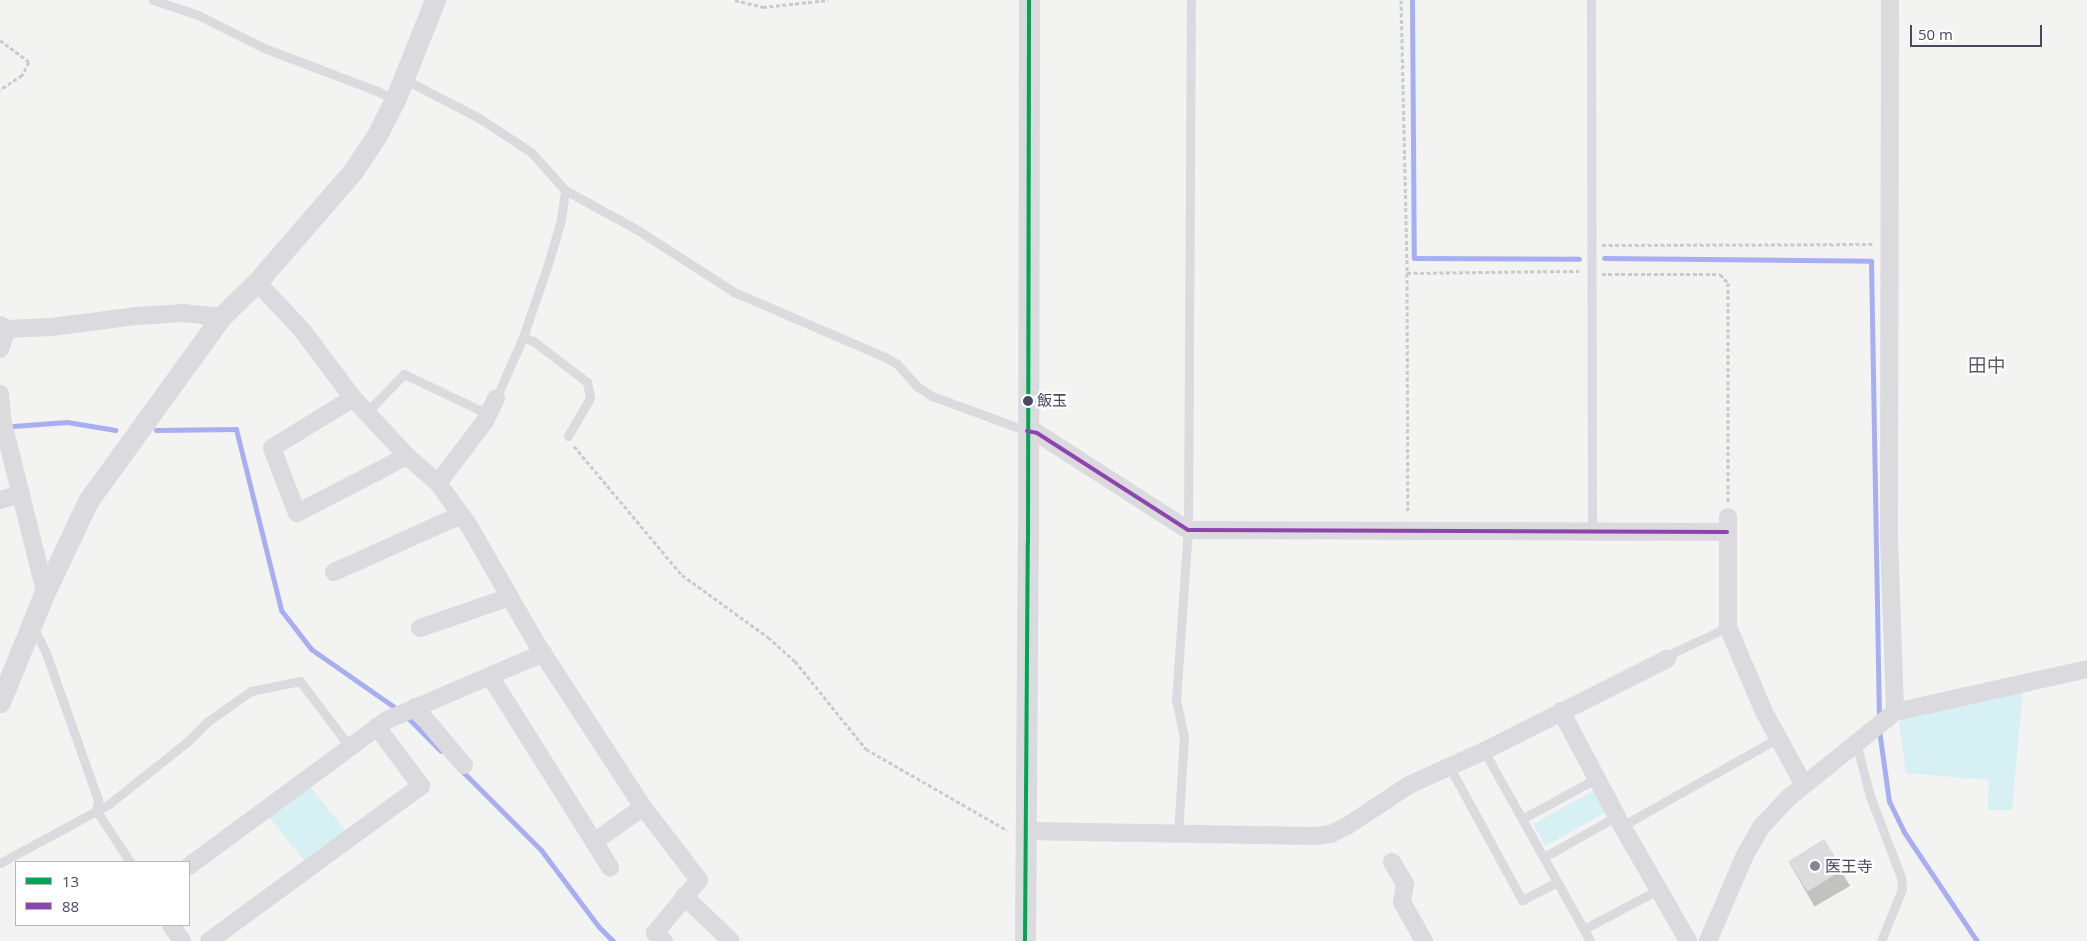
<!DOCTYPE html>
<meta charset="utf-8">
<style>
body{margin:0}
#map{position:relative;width:2087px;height:941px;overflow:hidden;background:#f3f3f2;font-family:"Open Sans","Noto Sans JP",sans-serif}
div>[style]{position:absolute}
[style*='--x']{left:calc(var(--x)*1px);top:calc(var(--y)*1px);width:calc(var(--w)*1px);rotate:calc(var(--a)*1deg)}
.green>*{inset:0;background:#d6f0f3;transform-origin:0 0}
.shadow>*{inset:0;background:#0003;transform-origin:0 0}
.stream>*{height:5px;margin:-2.5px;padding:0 2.5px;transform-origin:2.5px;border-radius:2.5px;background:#a8aef2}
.building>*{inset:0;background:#dcdbde;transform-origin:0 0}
.path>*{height:3px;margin-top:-1.5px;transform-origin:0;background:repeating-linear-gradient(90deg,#c4ccd2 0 4px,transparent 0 6.5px)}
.service>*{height:9px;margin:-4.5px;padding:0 4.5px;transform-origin:4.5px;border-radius:4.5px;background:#dadadf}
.minor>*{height:18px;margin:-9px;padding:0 9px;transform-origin:9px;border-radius:9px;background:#dadadf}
.tertiary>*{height:21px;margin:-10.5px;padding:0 10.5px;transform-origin:10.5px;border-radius:10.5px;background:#dadadf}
.bus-1>*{height:4px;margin:-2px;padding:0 2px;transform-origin:2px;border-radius:2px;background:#00a651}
.bus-2>*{height:4px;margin:-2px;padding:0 2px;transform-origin:2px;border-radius:2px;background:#8e44ad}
.dots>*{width:14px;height:14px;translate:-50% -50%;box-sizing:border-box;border:2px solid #fff;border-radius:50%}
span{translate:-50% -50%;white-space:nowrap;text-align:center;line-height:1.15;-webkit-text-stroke:4.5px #fff;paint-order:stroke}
.bus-label{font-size:15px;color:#4c4760}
.left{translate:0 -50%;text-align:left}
.poi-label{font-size:16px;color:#4c4760}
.quarter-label{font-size:19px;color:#605d67}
.legend{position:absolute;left:15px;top:861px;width:175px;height:65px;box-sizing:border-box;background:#fff;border:1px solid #b7b5bf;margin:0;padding:6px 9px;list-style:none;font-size:15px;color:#4c4760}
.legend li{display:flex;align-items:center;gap:10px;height:25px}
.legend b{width:25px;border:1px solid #b7b5bf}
.scale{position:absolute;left:1910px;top:25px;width:132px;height:22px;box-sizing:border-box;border:2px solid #4c4760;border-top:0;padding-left:6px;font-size:15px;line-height:18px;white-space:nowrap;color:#4c4760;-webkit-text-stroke:4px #fff;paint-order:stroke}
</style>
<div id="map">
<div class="green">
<i style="clip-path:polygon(2023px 689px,2012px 810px,1988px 810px,1989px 780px,1906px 773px,1899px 723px,1906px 713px)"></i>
<i style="left:308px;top:784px;width:62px;height:51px;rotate:51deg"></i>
<i style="left:1593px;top:791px;width:25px;height:68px;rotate:61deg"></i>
</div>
<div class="shadow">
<i style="left:1824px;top:841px;width:52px;height:41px;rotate:60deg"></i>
</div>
<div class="stream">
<i style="--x:1412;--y:0;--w:258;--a:89.6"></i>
<i style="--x:1414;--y:258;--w:165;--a:0.3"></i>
<i style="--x:1604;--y:258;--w:267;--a:0.6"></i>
<i style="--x:1871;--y:261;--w:458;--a:89"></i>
<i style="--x:13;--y:426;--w:54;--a:-4.2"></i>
<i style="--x:67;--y:422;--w:49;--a:9.5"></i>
<i style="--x:156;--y:430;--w:80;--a:-0.7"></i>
<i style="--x:236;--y:429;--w:187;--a:76"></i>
<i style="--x:281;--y:610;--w:49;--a:52.4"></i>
<i style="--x:311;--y:649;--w:108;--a:34.9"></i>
<i style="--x:406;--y:716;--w:49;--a:45"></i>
<i style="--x:1879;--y:730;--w:72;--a:82"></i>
<i style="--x:1889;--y:801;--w:34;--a:64"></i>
<i style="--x:1904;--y:832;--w:131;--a:56.2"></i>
<i style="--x:460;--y:769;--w:115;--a:45"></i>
<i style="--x:541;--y:850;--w:96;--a:53"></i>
<i style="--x:599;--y:927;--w:20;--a:45"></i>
</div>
<div class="building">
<i style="left:1824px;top:839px;width:36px;height:42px;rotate:58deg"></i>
</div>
<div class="path">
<i style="--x:735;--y:0;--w:29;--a:14"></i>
<i style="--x:763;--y:7;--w:66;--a:-6.1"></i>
<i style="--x:1401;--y:0;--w:273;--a:88.7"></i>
<i style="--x:1407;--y:273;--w:241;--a:89.8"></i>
<i style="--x:0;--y:40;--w:36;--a:37"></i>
<i style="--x:29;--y:62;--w:15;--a:118"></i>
<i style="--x:22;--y:75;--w:27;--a:146"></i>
<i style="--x:1602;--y:245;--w:272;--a:-0.2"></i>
<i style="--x:1407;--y:273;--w:172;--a:-0.7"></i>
<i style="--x:1602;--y:274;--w:118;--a:0"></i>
<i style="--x:1720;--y:274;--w:12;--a:48"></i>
<i style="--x:1728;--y:283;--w:219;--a:90"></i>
<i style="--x:574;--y:446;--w:168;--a:50.1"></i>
<i style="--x:682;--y:575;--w:106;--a:35.8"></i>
<i style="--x:768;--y:637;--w:36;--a:42"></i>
<i style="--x:795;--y:661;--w:113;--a:51.1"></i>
<i style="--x:866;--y:749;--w:163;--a:29.9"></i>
</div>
<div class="service">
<i style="--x:153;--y:0;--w:47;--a:18.4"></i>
<i style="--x:198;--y:15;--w:74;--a:26.6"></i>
<i style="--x:264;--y:48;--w:121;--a:20.8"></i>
<i style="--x:377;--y:91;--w:20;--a:27"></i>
<i style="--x:1591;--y:0;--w:530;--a:89.89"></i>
<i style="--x:404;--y:79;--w:85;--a:27.5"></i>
<i style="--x:479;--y:118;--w:62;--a:33.2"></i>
<i style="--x:531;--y:152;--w:51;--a:48.2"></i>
<i style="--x:565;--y:190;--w:81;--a:28.8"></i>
<i style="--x:636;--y:229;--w:117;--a:32.7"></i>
<i style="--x:734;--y:292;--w:164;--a:23.3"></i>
<i style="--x:885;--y:357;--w:14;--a:30"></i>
<i style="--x:897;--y:364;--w:31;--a:48"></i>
<i style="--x:918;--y:387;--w:17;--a:33"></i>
<i style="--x:932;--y:396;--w:101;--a:20.2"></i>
<i style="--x:523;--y:337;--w:11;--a:22"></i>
<i style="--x:533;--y:341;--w:68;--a:37.2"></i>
<i style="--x:587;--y:382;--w:16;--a:79"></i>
<i style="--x:590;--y:398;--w:44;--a:120.1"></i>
<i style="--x:496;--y:398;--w:67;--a:-66.1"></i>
<i style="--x:523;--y:337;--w:77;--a:-71.1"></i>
<i style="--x:548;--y:264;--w:46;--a:-73.5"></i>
<i style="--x:561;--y:220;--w:30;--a:-82"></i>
<i style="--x:367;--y:412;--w:53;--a:-45.8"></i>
<i style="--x:404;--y:374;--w:93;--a:25.5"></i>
<i style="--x:33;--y:627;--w:29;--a:63"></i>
<i style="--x:46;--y:653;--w:156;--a:70.5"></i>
<i style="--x:98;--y:800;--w:10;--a:101"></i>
<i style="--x:96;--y:810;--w:62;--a:56.8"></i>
<i style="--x:1667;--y:659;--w:11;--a:-41"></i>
<i style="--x:1675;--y:652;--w:59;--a:-25.3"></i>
<i style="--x:1856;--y:743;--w:55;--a:75.2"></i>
<i style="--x:1870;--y:796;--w:87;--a:69.1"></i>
<i style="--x:1901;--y:877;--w:12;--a:85"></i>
<i style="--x:1902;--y:889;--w:56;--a:112"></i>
<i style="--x:1484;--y:751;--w:218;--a:60.8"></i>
<i style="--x:1449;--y:766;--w:153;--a:61.4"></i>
<i style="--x:1522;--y:900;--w:39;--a:-27"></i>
<i style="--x:1522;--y:819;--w:85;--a:-28.7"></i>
<i style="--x:1622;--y:826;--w:179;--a:-29.4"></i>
<i style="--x:1178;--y:834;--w:97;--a:-86.5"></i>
<i style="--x:1184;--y:737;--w:38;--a:-102"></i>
<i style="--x:1176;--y:700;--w:170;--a:-86"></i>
<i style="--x:1188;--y:530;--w:530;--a:-89.68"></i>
<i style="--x:1544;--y:857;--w:84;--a:-29.3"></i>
<i style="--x:0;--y:863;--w:124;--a:-28.4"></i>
<i style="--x:109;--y:804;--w:100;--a:-38.5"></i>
<i style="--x:187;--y:742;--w:28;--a:-45"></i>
<i style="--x:207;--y:722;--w:54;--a:-35.2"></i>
<i style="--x:251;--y:691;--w:50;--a:-11.5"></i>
<i style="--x:300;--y:681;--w:83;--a:52.9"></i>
<i style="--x:1584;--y:929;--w:84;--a:-27.8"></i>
</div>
<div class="minor">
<i style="--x:1890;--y:0;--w:538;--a:90.11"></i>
<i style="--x:1889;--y:538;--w:174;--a:88"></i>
<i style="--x:257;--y:282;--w:66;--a:46.8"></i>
<i style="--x:302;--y:330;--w:85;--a:53.1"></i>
<i style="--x:353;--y:398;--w:79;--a:47"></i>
<i style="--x:407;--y:456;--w:41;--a:41.1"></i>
<i style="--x:438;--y:483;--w:53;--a:54.2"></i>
<i style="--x:469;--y:526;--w:138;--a:60.1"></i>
<i style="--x:538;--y:646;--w:192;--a:56.9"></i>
<i style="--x:643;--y:807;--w:92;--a:52.5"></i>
<i style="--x:699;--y:880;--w:69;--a:129.7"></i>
<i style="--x:655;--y:933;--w:12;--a:42"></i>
<i style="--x:0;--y:325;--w:8;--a:30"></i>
<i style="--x:7;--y:329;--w:44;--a:-2.6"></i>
<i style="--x:51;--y:327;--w:87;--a:-7.3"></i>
<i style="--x:137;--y:316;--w:46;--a:-3.7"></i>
<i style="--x:183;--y:313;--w:38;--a:6"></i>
<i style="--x:0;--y:349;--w:21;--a:-71"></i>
<i style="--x:0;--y:394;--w:25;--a:85"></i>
<i style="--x:2;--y:419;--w:178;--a:76"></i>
<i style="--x:353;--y:398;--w:95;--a:148.3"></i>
<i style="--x:272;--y:448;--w:70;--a:69"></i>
<i style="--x:297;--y:513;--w:124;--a:-27.4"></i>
<i style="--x:1027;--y:431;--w:10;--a:11"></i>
<i style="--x:1037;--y:433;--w:179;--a:32.7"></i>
<i style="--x:1188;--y:530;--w:539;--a:0.21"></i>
<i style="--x:438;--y:483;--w:78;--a:-52.8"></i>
<i style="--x:485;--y:421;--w:25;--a:-64"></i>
<i style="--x:0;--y:500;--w:22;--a:-16"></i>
<i style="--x:1728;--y:517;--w:110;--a:90"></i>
<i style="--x:1728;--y:627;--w:92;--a:67"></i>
<i style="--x:1764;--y:712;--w:83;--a:61.3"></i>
<i style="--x:334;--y:572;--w:139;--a:-24.2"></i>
<i style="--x:420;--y:628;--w:95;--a:-19"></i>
<i style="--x:490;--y:676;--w:226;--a:57.9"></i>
<i style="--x:415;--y:707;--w:76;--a:49.8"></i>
<i style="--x:1561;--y:711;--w:130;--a:62.1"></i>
<i style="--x:1622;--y:826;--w:133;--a:60.1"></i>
<i style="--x:1025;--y:831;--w:291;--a:1"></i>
<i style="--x:1316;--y:836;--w:15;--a:-8"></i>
<i style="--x:1331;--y:834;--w:18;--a:-27"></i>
<i style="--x:1347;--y:826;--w:74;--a:-33.5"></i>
<i style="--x:1409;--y:785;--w:82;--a:-24.4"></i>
<i style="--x:1484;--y:751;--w:205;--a:-26.7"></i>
<i style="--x:594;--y:842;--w:60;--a:-35.5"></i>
<i style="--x:1392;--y:862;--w:26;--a:59"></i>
<i style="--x:1405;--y:884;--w:18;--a:99"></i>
<i style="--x:1402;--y:902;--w:45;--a:60.6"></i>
<i style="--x:189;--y:866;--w:246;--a:-36.4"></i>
<i style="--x:387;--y:720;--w:170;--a:-23.2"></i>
<i style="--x:684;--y:896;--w:65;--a:43.8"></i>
<i style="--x:171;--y:925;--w:19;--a:55"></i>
<i style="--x:209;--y:941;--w:263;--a:-36.2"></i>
<i style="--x:421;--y:786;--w:74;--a:-126.7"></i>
<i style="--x:1708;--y:941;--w:94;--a:-66.7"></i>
<i style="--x:1745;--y:855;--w:34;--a:-60"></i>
<i style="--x:1762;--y:826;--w:37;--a:-47"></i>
<i style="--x:1787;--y:799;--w:139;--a:-38.9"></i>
<i style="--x:1895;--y:712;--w:197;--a:-12.6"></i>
</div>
<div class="tertiary">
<i style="--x:0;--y:702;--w:119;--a:-67.8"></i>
<i style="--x:45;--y:592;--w:101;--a:-64.7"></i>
<i style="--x:88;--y:501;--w:227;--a:-54.1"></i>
<i style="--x:221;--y:317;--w:50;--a:-44.2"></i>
<i style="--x:257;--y:282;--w:147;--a:-49.1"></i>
<i style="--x:353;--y:171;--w:43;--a:-56.3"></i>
<i style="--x:377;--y:135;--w:39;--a:-63"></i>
<i style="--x:395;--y:100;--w:108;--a:-68.2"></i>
<i style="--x:1025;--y:941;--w:398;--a:-89.6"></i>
<i style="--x:1028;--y:543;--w:543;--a:-89.89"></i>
</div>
<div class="bus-1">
<i style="--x:1025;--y:941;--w:398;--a:-89.6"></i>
<i style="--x:1028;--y:543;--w:543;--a:-89.89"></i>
</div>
<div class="bus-2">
<i style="--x:1027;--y:431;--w:10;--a:11"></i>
<i style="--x:1037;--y:433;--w:179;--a:32.7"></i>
<i style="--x:1188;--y:530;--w:539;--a:0.21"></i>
</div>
<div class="dots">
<i style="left:1028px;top:401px;background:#4c4760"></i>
<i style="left:1815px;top:866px;background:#868393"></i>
</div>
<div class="bus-label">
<span class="left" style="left:1037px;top:401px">飯玉</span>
</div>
<div class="poi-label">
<span class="left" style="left:1825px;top:866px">医王寺</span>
</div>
<div class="quarter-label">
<span style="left:1987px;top:366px">田中</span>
</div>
<ul class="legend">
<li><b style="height:6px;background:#00a651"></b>13</li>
<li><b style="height:6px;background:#8e44ad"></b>88</li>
</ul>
<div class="scale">50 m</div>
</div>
